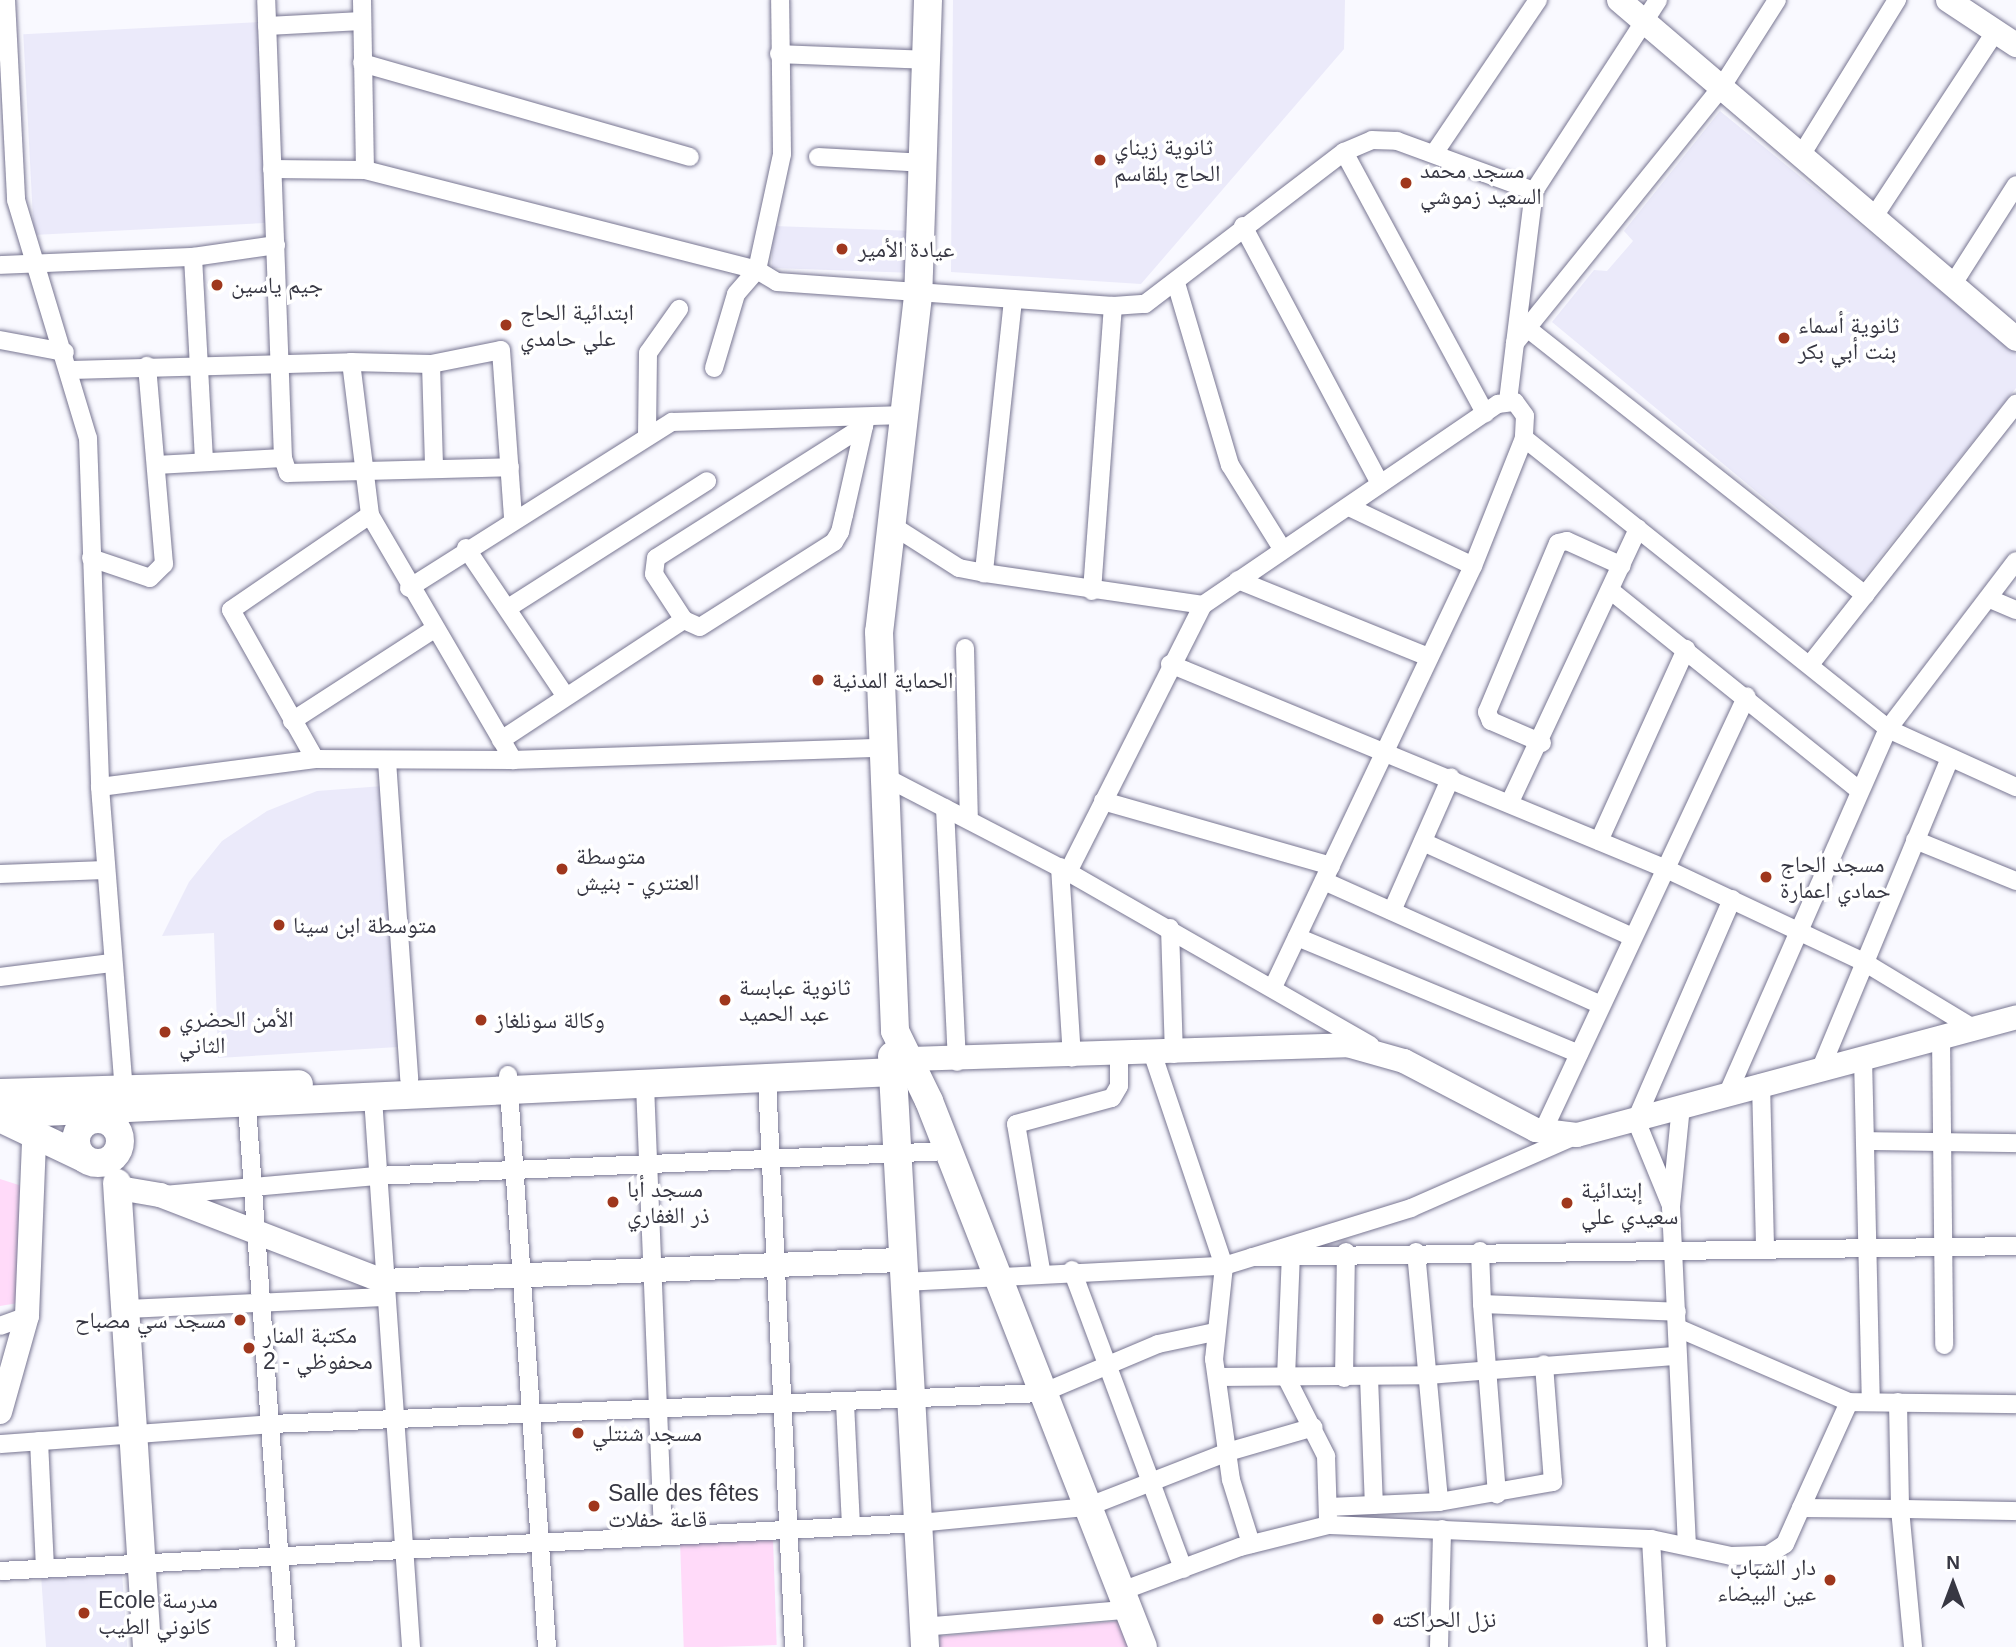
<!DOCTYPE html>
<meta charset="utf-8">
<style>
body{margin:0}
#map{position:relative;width:2016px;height:1647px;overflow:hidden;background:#f9f9ff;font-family:Helvetica,"Noto Naskh Arabic",sans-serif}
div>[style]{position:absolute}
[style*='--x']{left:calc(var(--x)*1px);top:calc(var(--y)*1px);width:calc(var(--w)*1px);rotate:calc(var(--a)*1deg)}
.built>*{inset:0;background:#ebeafa;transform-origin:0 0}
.green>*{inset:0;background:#ffdaf9;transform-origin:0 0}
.roads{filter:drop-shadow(0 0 2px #787692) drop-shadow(0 0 2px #787692)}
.street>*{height:18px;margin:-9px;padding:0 9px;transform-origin:9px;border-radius:9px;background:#fff}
.secondary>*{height:24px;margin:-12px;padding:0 12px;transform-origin:12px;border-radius:12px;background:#fff}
.primary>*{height:28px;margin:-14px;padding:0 14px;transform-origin:14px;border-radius:14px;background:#fff}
.primary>.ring{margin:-14px;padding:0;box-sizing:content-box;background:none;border:28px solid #fff;border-radius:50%}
.dots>*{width:19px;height:19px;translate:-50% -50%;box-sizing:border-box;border:4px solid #fff;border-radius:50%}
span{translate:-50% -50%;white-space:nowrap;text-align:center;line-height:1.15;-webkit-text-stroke:7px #fff;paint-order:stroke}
.poi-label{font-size:23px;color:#373743}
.left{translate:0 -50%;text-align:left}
.right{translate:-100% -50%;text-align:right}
.north{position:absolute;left:1918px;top:1549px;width:70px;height:70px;-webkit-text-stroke:5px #fff;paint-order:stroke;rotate:0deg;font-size:19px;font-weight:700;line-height:28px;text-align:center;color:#373743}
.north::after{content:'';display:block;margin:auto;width:24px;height:32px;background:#373743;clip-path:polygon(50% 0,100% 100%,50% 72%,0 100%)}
</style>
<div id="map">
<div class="built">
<i style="clip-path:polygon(953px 0,1345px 0,1344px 49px,1141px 284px,951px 272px)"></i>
<i style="left:259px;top:22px;width:201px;height:236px;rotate:87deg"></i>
<i style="clip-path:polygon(1720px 111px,2016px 353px,2016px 388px,1862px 579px,1552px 322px,1594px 270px,1607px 271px,1633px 241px,1624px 231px)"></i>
<i style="left:773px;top:226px;width:143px;height:42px;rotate:2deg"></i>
<i style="clip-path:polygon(383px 786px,398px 1047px,218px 1058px,214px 933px,162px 936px,189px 882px,222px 841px,267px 811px,317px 791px)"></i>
<i style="left:122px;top:1572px;width:75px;height:81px;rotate:86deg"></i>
</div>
<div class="green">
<i style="clip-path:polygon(0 1179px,25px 1187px,18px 1303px,0 1306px)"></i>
<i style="left:773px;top:1539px;width:106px;height:93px;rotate:88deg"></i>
<i style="clip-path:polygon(1120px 1621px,1132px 1647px,940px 1647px,940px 1636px)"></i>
</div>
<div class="roads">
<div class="street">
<i style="--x:6;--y:0;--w:200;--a:87.1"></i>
<i style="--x:16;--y:200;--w:249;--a:73.2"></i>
<i style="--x:88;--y:438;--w:349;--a:88"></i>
<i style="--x:100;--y:787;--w:305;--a:85.5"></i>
<i style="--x:362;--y:0;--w:170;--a:89"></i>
<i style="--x:267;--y:26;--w:95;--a:-3"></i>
<i style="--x:779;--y:54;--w:149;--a:2.3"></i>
<i style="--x:362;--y:63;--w:341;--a:16"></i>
<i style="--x:1344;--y:152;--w:297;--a:61.6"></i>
<i style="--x:1435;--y:152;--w:184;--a:-55.9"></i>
<i style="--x:818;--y:157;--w:108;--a:3.2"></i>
<i style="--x:1800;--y:157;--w:185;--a:-58.3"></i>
<i style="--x:272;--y:169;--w:93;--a:0.6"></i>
<i style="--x:365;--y:170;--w:405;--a:14.3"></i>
<i style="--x:757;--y:270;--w:23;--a:31"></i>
<i style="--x:777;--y:282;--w:337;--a:4.1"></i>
<i style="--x:1113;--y:306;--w:32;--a:-4"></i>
<i style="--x:1145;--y:304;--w:250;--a:-37.4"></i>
<i style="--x:1344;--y:152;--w:30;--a:-23"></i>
<i style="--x:1372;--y:140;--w:25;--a:2"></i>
<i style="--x:1397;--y:141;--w:146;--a:20.1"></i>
<i style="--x:1534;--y:191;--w:153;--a:97.1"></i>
<i style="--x:1534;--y:191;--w:228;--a:-57"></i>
<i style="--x:1873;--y:218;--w:224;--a:-56.7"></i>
<i style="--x:1243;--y:226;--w:292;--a:62"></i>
<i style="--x:193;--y:257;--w:84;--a:-8.2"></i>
<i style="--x:0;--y:265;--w:193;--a:-2.4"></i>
<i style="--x:193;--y:257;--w:205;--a:86.9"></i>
<i style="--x:1176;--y:283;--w:190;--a:73.5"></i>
<i style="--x:1230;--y:465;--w:100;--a:58.1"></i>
<i style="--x:1953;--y:284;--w:117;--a:-57.5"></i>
<i style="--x:1013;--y:300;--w:275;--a:96.1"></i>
<i style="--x:984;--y:573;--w:221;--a:8.3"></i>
<i style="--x:1527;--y:328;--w:431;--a:38.3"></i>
<i style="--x:0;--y:340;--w:66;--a:10.5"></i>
<i style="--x:351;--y:362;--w:80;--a:1.4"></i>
<i style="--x:431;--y:364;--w:71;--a:-11.3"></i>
<i style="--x:501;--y:350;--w:167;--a:85.9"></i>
<i style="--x:431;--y:364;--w:103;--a:88.3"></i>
<i style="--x:714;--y:368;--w:77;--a:-73.4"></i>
<i style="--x:736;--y:294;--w:32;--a:-49"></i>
<i style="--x:757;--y:270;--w:119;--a:-77.8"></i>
<i style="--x:782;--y:154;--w:154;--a:-90.7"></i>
<i style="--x:71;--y:370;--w:280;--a:-1.6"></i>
<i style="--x:351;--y:362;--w:154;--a:82.9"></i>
<i style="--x:370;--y:515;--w:284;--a:59.7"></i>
<i style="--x:1508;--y:401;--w:58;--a:-83.1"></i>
<i style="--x:1515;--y:343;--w:328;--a:-51.1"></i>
<i style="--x:1721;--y:88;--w:104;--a:-57.5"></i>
<i style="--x:864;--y:426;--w:246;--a:147.6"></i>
<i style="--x:656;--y:558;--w:16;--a:97"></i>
<i style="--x:654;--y:574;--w:55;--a:56.9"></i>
<i style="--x:684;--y:620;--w:17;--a:24"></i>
<i style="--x:700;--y:627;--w:159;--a:-32.4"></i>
<i style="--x:834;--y:542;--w:12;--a:-59"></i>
<i style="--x:840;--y:532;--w:17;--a:-77"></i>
<i style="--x:844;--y:515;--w:91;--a:-77.3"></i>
<i style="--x:864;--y:426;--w:9;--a:-77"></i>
<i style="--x:647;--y:435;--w:82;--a:-89.3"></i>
<i style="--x:648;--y:353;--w:54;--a:-54.8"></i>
<i style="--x:1524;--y:438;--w:466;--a:38.6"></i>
<i style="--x:1888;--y:729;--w:141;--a:24.4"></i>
<i style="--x:283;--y:458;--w:16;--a:72"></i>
<i style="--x:288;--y:473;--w:222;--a:-1.5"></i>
<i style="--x:156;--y:465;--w:127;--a:-3.2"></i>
<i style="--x:283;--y:458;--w:458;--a:-92.1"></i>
<i style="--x:1349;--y:507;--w:137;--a:25.4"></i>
<i style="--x:890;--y:524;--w:82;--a:32.5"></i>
<i style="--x:959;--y:568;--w:25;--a:11"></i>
<i style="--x:466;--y:548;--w:179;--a:56.1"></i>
<i style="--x:91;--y:558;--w:62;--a:18.7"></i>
<i style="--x:150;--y:578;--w:20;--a:-45"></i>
<i style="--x:164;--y:564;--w:199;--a:-94.9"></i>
<i style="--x:1238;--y:580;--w:206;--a:22"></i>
<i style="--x:409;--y:588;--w:311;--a:-32.3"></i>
<i style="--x:672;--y:422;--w:233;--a:-1.7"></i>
<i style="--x:1610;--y:590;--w:319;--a:38.8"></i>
<i style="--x:1092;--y:591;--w:286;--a:-85.8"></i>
<i style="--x:1990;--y:599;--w:28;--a:23"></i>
<i style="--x:508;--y:608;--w:236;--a:-32.5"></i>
<i style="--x:965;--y:648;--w:172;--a:88.7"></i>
<i style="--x:1812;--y:662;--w:329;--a:-51.7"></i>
<i style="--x:1170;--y:664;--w:534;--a:22.44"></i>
<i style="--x:1664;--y:868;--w:221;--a:25.2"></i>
<i style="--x:1864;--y:962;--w:127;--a:31.2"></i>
<i style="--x:292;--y:721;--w:169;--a:-32.9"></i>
<i style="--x:501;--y:740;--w:219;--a:-33.3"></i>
<i style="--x:1542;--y:743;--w:56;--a:-156.7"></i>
<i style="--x:1491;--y:721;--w:10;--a:-114"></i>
<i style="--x:1487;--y:712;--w:183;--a:-67.2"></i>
<i style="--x:1558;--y:543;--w:9;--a:-13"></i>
<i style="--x:1567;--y:541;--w:60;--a:24.4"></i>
<i style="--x:315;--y:759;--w:171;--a:-119.4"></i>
<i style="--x:231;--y:610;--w:168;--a:-34.4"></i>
<i style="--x:387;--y:761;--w:319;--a:86"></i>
<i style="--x:881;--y:775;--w:211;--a:27.4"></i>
<i style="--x:1068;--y:872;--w:348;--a:29.8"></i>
<i style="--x:100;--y:787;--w:217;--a:-7.4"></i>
<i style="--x:315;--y:759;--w:198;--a:0.3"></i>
<i style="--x:513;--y:760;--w:367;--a:-1.9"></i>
<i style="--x:1103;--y:801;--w:237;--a:15.9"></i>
<i style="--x:1510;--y:802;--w:302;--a:-64.9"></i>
<i style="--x:945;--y:808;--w:254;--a:87.3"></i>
<i style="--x:1915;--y:840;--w:109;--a:22.1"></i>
<i style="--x:1599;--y:841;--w:211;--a:-65.6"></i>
<i style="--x:1423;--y:842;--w:230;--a:24.4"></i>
<i style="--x:1060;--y:867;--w:191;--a:86.4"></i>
<i style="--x:1068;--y:872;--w:299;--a:-63.2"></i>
<i style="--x:1203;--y:605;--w:357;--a:-34.3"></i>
<i style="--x:1498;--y:404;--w:17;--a:-7"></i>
<i style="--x:1515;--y:402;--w:17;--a:54"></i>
<i style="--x:1525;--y:416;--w:22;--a:93"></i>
<i style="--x:1524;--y:438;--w:138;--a:111.7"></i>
<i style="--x:1473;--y:566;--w:467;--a:115.4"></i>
<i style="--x:0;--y:874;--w:105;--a:-2.2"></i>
<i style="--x:1324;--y:881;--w:303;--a:24.1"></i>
<i style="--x:1392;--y:911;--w:146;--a:-66.2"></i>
<i style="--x:1170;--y:928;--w:126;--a:88.2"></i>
<i style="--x:1297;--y:937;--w:305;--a:22.5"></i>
<i style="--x:0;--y:977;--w:112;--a:-7.2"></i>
<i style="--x:1941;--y:1036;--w:309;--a:89.4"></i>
<i style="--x:1153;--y:1055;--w:223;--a:71.4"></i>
<i style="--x:1224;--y:1266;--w:94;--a:96.1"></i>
<i style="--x:1214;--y:1359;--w:122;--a:82"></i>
<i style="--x:1231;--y:1480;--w:67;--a:72.6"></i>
<i style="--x:1863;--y:1057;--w:345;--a:88.7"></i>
<i style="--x:1821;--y:1068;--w:336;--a:-67.4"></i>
<i style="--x:508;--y:1075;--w:573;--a:86.1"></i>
<i style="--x:767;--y:1080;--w:568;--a:87.27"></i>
<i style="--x:1761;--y:1083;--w:163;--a:88.6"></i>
<i style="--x:645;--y:1085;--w:451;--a:87.7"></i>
<i style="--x:1728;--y:1093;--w:398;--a:-66.3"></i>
<i style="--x:1888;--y:729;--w:211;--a:-52.7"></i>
<i style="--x:373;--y:1098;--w:550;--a:86.04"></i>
<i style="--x:247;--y:1106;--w:542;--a:85.88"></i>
<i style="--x:1681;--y:1106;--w:101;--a:95.7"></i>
<i style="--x:1671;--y:1207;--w:338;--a:87.3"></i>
<i style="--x:1543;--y:1131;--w:480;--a:-64.9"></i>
<i style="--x:1865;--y:1141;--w:151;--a:0.8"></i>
<i style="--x:164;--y:1195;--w:213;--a:-5.1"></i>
<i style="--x:376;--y:1176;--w:573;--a:-2.5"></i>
<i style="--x:1670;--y:1203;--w:90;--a:-112.3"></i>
<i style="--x:1636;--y:1120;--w:241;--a:-66.5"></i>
<i style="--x:1480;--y:1251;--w:53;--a:87.8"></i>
<i style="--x:1482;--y:1304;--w:195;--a:2.3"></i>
<i style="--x:1416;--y:1252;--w:251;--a:84.7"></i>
<i style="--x:1291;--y:1253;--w:124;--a:92.3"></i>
<i style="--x:1286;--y:1377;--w:89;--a:63.1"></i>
<i style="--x:1326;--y:1456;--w:62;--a:88.2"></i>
<i style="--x:1252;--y:1257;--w:764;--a:-0.82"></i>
<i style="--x:1041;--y:1270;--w:148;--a:-99.7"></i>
<i style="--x:1016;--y:1124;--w:99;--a:-15.2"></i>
<i style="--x:1112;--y:1098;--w:14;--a:-60"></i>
<i style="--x:1119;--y:1086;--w:30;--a:-90"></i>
<i style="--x:1072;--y:1270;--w:319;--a:69.6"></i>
<i style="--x:903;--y:1282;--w:321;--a:-2.9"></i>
<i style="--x:1224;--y:1266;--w:196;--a:-17.2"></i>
<i style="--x:1411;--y:1208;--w:181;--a:-23.7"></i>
<i style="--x:1482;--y:1304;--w:191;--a:85.5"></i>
<i style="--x:127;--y:1309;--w:257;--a:-2.7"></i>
<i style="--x:0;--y:1326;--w:29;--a:-20"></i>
<i style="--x:1678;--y:1328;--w:186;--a:23.4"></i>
<i style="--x:1849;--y:1402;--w:167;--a:0.7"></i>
<i style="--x:1217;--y:1377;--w:211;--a:-0.5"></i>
<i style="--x:1428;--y:1375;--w:250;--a:-4.4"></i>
<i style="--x:1369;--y:1377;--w:128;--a:87.8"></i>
<i style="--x:1344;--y:1378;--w:126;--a:-89.1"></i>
<i style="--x:1898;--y:1402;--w:107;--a:88.9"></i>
<i style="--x:1900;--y:1509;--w:116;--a:1"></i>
<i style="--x:845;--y:1403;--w:123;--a:87.2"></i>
<i style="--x:39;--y:1441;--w:127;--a:87.3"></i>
<i style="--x:0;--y:1444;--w:272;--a:-4.2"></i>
<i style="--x:271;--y:1424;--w:772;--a:-2.3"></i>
<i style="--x:1042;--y:1393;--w:126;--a:-22.9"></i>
<i style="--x:1158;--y:1344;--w:58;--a:-11.9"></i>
<i style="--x:1329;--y:1507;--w:110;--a:-2.6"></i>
<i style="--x:1439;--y:1502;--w:116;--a:-10"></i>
<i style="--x:1553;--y:1482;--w:118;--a:-94.4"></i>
<i style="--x:1801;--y:1508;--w:116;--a:-65.6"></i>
<i style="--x:1651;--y:1539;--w:82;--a:12"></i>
<i style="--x:1731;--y:1556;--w:37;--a:-2"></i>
<i style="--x:1768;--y:1555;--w:20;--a:-33"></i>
<i style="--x:1785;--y:1544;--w:39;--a:-66"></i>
<i style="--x:1801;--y:1508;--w:99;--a:0.6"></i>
<i style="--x:1900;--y:1509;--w:139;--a:84.6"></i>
<i style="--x:0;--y:1571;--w:919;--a:-2.99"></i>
<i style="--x:918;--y:1523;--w:170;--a:-5.4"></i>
<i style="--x:1087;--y:1507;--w:155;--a:-21.3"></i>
<i style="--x:1231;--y:1451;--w:86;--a:-16.1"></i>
<i style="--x:1119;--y:1592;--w:129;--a:-20.4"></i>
<i style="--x:1240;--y:1547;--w:91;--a:-14"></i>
<i style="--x:1328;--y:1525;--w:323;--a:2.5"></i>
<i style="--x:1651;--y:1539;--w:108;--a:86.8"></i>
<i style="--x:922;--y:1627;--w:205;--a:-4.8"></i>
<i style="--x:1439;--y:1647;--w:118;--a:-88.5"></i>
</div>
<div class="secondary">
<i style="--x:1619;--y:0;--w:522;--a:40.49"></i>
<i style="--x:1948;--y:0;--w:82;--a:33.5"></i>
<i style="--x:910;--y:1059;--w:437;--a:-1.8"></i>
<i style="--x:1347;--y:1045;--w:59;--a:15.7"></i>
<i style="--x:1404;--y:1061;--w:149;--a:27.6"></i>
<i style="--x:1536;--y:1130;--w:41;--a:7"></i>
<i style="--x:1577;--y:1135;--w:455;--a:-15"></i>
<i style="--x:119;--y:1188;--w:42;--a:9.7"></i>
<i style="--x:160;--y:1195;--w:239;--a:21.1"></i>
<i style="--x:383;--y:1281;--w:517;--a:-2.33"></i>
<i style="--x:0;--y:1412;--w:100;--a:-74.3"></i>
<i style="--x:27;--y:1316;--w:178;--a:-87.7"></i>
</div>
<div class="primary">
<i style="--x:928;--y:0;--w:296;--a:91.9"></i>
<i style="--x:918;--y:296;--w:338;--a:96.6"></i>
<i style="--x:879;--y:632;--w:399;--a:87.7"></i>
<i style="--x:895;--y:1031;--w:78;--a:64.1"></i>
<i style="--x:929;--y:1101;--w:586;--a:68.6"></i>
<i style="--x:892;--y:1056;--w:592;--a:86.8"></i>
<i style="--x:0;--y:1093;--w:299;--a:-1.7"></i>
<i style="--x:0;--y:1114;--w:916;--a:-2.69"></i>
<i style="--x:0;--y:1118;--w:93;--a:25.5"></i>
<i class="ring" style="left:76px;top:1119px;width:16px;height:16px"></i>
<i style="--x:117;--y:1183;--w:465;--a:86.3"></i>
</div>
</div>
<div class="dots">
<i style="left:1100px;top:160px;background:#9f371d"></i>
<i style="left:1406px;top:183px;background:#9f371d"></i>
<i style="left:842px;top:249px;background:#9f371d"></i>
<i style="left:217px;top:285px;background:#9f371d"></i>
<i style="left:506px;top:325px;background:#9f371d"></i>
<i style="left:1784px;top:338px;background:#9f371d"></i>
<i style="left:818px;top:680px;background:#9f371d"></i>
<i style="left:562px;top:869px;background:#9f371d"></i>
<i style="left:1766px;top:877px;background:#9f371d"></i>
<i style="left:279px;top:925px;background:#9f371d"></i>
<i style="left:725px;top:1000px;background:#9f371d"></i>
<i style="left:481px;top:1020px;background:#9f371d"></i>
<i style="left:165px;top:1032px;background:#9f371d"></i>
<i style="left:613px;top:1202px;background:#9f371d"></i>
<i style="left:1567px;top:1203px;background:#9f371d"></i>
<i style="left:240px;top:1320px;background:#9f371d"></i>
<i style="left:249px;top:1348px;background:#9f371d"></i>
<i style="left:578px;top:1433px;background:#9f371d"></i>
<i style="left:594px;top:1506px;background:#9f371d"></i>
<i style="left:1830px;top:1580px;background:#9f371d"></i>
<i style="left:84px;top:1613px;background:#9f371d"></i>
<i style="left:1378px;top:1619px;background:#9f371d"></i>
</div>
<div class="poi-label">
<span class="left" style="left:1114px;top:160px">ثانوية زيناي<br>الحاج بلقاسم</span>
<span class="left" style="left:1420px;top:183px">مسجد محمد<br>السعيد زموشي</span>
<span class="left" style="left:858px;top:249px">عيادة الأمير</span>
<span class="left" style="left:231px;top:285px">جيم ياسين</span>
<span class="left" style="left:520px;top:325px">ابتدائية الحاج<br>علي حامدي</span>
<span class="left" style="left:1798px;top:338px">ثانوية أسماء<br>بنت أبي بكر</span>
<span class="left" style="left:832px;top:680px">الحماية المدنية</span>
<span class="left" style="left:576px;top:869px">متوسطة<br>العنتري - بنيش</span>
<span class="left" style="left:1780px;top:877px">مسجد الحاج<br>حمادي اعمارة</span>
<span class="left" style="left:293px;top:925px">متوسطة ابن سينا</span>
<span class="left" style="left:739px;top:1000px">ثانوية عبابسة<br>عبد الحميد</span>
<span class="left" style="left:179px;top:1032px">الأمن الحضري<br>الثاني</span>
<span class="left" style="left:495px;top:1020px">وكالة سونلغاز</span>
<span class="left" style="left:627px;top:1202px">مسجد أبا<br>ذر الغفاري</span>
<span class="left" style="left:1581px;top:1203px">إبتدائية<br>سعيدي علي</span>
<span class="right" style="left:226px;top:1320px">مسجد سي مصباح</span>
<span class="left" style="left:263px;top:1348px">مكتبة المنار<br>2 - محفوظي</span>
<span class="left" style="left:592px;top:1433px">مسجد شنتلي</span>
<span class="left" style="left:608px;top:1506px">Salle des fêtes<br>قاعة حفلات</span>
<span class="right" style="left:1816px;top:1580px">دار الشباب<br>عين البيضاء</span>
<span class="left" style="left:98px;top:1613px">Ecole مدرسة<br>كانوني الطيب</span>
<span class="left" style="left:1392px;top:1619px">نزل الحراكته</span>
</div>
<div class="north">N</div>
</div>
